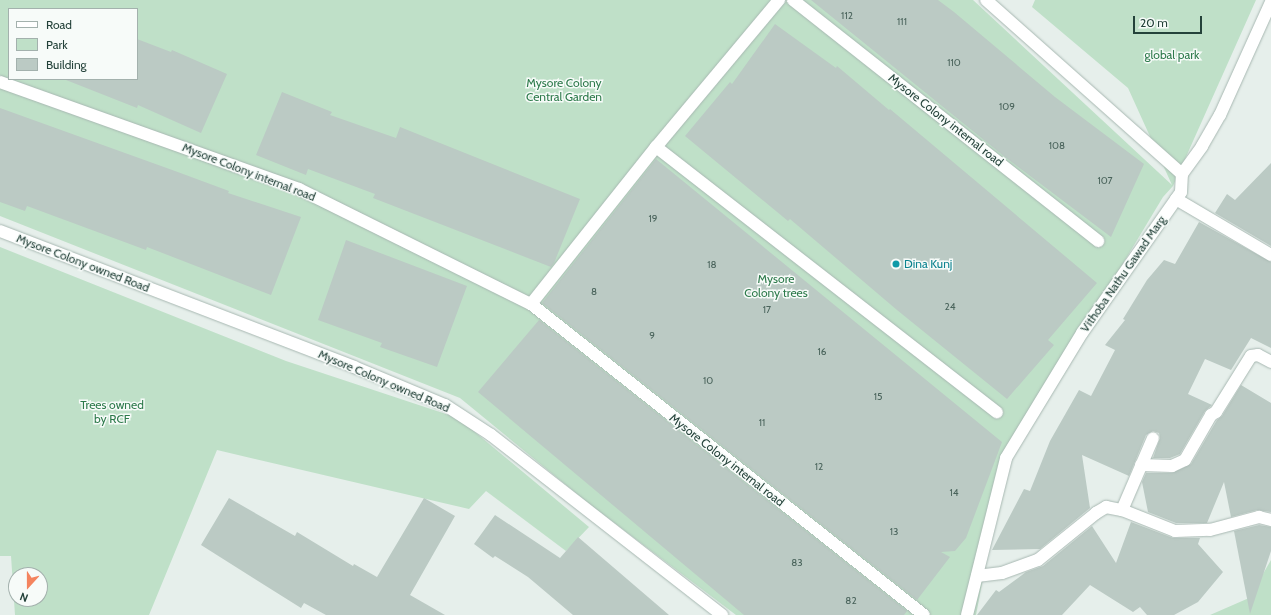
<!DOCTYPE html>
<style>
body{margin:0}
#map{position:relative;width:1271px;height:615px;overflow:hidden;background:#e6efeb;font-family:Cabin,sans-serif}
div>[style]{position:absolute}
[style*='--x']{left:calc(var(--x)*1px);top:calc(var(--y)*1px);width:calc(var(--w)*1px);rotate:calc(var(--a)*1deg)}
.green>*{inset:0;background:#bfe0c8}
.building>*{inset:0;background:#bbcac4}
.roads{filter:drop-shadow(0 0 1px #a8b8b2) drop-shadow(0 0 1px #a8b8b2)}
.street>*{height:12px;margin:-6px;padding:0 6px;transform-origin:6px;border-radius:6px;background:#fff}
.dots>*{width:11px;height:11px;translate:-50% -50%;box-sizing:border-box;border:2px solid #f7fbf9;border-radius:50%}
span{translate:-50% -50%;white-space:nowrap;text-align:center;line-height:1.15;-webkit-text-stroke:3px #f7fbf9;paint-order:stroke}
.number-label{font-size:10px;color:#4a645c}
.number-label span{-webkit-text-stroke-width:0}
.park-label{font-size:12px;color:#2d7a4b}
.street-label{font-size:12px;color:#24423a}
.culture-label{font-size:12px;color:#0d838f}
.left{translate:0 -50%;text-align:left}
.legend{position:absolute;left:8px;top:8px;width:130px;height:72px;box-sizing:border-box;background:#f7fbf9;border:1px solid #a3b1ad;margin:0;padding:5px 7px;list-style:none;font-size:12px;color:#24423a}
.legend li{display:flex;align-items:center;gap:8px;height:20px}
.legend b{width:20px;border:1px solid #a3b1ad}
.north{position:absolute;left:8px;top:567px;width:40px;height:40px;box-sizing:border-box;background:#f7fbf9;border:1px solid #a3b1ad;border-radius:50%;rotate:201deg;font-size:11px;font-weight:700;line-height:16px;text-align:center;color:#24423a}
.north::after{content:'';display:block;margin:auto;width:14px;height:18px;background:#f4845f;clip-path:polygon(50% 0,100% 100%,50% 72%,0 100%)}
.scale{position:absolute;left:1133px;top:16px;width:69px;height:18px;box-sizing:border-box;border:2px solid #24423a;border-top:0;padding-left:5px;font-size:12px;line-height:14px;white-space:nowrap;color:#24423a;-webkit-text-stroke:3px #f7fbf9;paint-order:stroke}
</style>
<div id="map">
<div class="green">
<i style="clip-path:polygon(evenodd,0 0,973px 0,1172px 185px,1128px 88px,1032px 7px,1035px 0,1256px 0,1173px 186px,1163px 197px,1006px 458px,976px 615px,736px 615px,588px 503px,460px 398px,0 216px,0 0,9px 9px,137px 9px,137px 79px,9px 79px,9px 9px)"></i>
<i style="clip-path:polygon(evenodd,0 247px,286px 361px,458px 418px,589px 527px,566px 551px,486px 491px,469px 509px,217px 450px,149px 615px,15px 615px,11px 556px,0 556px,0 247px,16px 575px,40px 575px,40px 599px,16px 599px,16px 575px)"></i>
<i style="clip-path:polygon(1271px 560px,1271px 615px,1210px 615px,1249px 598px)"></i>
</div>
<div class="building">
<i style="clip-path:polygon(811px 0,938px 0,954px 12px,1055px 97px,1144px 164px,1111px 237px,1005px 157px)"></i>
<i style="clip-path:polygon(775px 24px,836px 68px,837px 66px,889px 110px,890px 109px,1097px 283px,1048px 340px,1054px 345px,1007px 399px,897px 310px,790px 219px,788px 221px,685px 136px,730px 82px,732px 84px)"></i>
<i style="clip-path:polygon(137px 39px,171px 52px,172px 50px,227px 74px,201px 133px,138px 105px,137px 108px,66px 80px,137px 79px)"></i>
<i style="clip-path:polygon(282px 92px,332px 112px,330px 115px,396px 138px,400px 127px,580px 199px,554px 263px,551px 267px,373px 198px,375px 194px,308px 169px,306px 175px,256px 155px)"></i>
<i style="clip-path:polygon(0 108px,175px 171px,229px 191px,228px 193px,301px 217px,271px 295px,147px 247px,146px 250px,27px 206px,25px 211px,0 202px)"></i>
<i style="clip-path:polygon(656px 159px,1002px 442px,966px 538px,955px 551px,941px 552px,950px 557px,917px 600px,542px 303px)"></i>
<i style="clip-path:polygon(1271px 163px,1271px 246px,1215px 213px,1227px 194px,1235px 200px)"></i>
<i style="clip-path:polygon(1199px 222px,1271px 262px,1271px 348px,1251px 338px,1231px 370px,1205px 359px,1188px 394px,1212px 405px,1205px 411px,1180px 454px,1170px 458px,1153px 458px,1160px 438px,1159px 433px,1153px 431px,1146px 435px,1129px 476px,1082px 455px,1090px 508px,1040px 549px,992px 550px,1024px 489px,1030px 491px,1050px 441px,1079px 390px,1091px 396px,1115px 350px,1105px 345px,1125px 320px,1123px 319px,1147px 280px,1164px 260px,1175px 264px)"></i>
<i style="clip-path:polygon(346px 240px,467px 286px,437px 367px,380px 347px,382px 343px,318px 320px)"></i>
<i style="clip-path:polygon(539px 320px,907px 611px,904px 615px,744px 615px,478px 392px)"></i>
<i style="clip-path:polygon(1241px 385px,1271px 403px,1271px 512px,1257px 510px,1231px 517px,1224px 482px,1207px 523px,1176px 523px,1148px 512px,1142px 482px,1146px 473px,1172px 473px,1191px 464px,1217px 420px,1222px 416px)"></i>
<i style="clip-path:polygon(229px 498px,295px 536px,297px 532px,353px 566px,354px 564px,377px 577px,424px 498px,455px 516px,410px 595px,445px 615px,326px 615px,304px 603px,301px 608px,201px 545px)"></i>
<i style="clip-path:polygon(495px 515px,560px 558px,578px 537px,669px 615px,573px 615px,528px 577px,495px 556px,493px 558px,474px 544px)"></i>
<i style="clip-path:polygon(1131px 522px,1173px 538px,1200px 538px,1198px 544px,1223px 572px,1198px 602px,1174px 615px,1147px 615px,1140px 607px,1133px 612px,1090px 585px,1062px 615px,977px 615px,996px 590px,999px 592px,1026px 572px,1043px 566px,1092px 526px,1116px 563px)"></i>
<i style="clip-path:polygon(1259px 525px,1271px 527px,1271px 551px,1250px 614px,1234px 531px)"></i>
</div>
<div class="roads">
<div class="street">
<i style="--x:793;--y:0;--w:389;--a:38.3"></i>
<i style="--x:0;--y:82;--w:318;--a:19.7"></i>
<i style="--x:299;--y:189;--w:259;--a:26.4"></i>
<i style="--x:531;--y:304;--w:501;--a:38.36"></i>
<i style="--x:656;--y:147;--w:192;--a:-50.1"></i>
<i style="--x:1182;--y:174;--w:34;--a:-54"></i>
<i style="--x:1202;--y:146;--w:36;--a:-60"></i>
<i style="--x:1220;--y:115;--w:124;--a:-65.7"></i>
<i style="--x:1176;--y:199;--w:110;--a:30.5"></i>
<i style="--x:0;--y:231;--w:379;--a:21"></i>
<i style="--x:354;--y:367;--w:99;--a:22.7"></i>
<i style="--x:445;--y:405;--w:55;--a:33.1"></i>
<i style="--x:491;--y:435;--w:293;--a:37.9"></i>
<i style="--x:531;--y:304;--w:201;--a:-51.5"></i>
<i style="--x:656;--y:147;--w:432;--a:37.9"></i>
<i style="--x:1141;--y:465;--w:31;--a:2"></i>
<i style="--x:1172;--y:466;--w:14;--a:-25"></i>
<i style="--x:1185;--y:460;--w:52;--a:-60"></i>
<i style="--x:1211;--y:415;--w:6;--a:-31"></i>
<i style="--x:1216;--y:412;--w:66;--a:-58"></i>
<i style="--x:1251;--y:356;--w:7;--a:-8"></i>
<i style="--x:1258;--y:355;--w:15;--a:28"></i>
<i style="--x:1122;--y:510;--w:57;--a:21.6"></i>
<i style="--x:1175;--y:531;--w:35;--a:-2"></i>
<i style="--x:1210;--y:530;--w:51;--a:-14.9"></i>
<i style="--x:1259;--y:517;--w:12;--a:14"></i>
<i style="--x:977;--y:576;--w:25;--a:-7"></i>
<i style="--x:1002;--y:573;--w:38;--a:-20"></i>
<i style="--x:1038;--y:560;--w:75;--a:-39"></i>
<i style="--x:1096;--y:513;--w:12;--a:-31"></i>
<i style="--x:1106;--y:507;--w:16;--a:11"></i>
<i style="--x:1122;--y:510;--w:78;--a:-66.7"></i>
<i style="--x:967;--y:615;--w:162;--a:-76"></i>
<i style="--x:1006;--y:458;--w:146;--a:-58.7"></i>
<i style="--x:1082;--y:333;--w:172;--a:-54.9"></i>
<i style="--x:1181;--y:192;--w:18;--a:-87"></i>
<i style="--x:1182;--y:174;--w:262;--a:-138.4"></i>
</div>
</div>
<div class="dots">
<i style="left:896px;top:264px;background:#0f9aa8"></i>
</div>
<div class="number-label">
<span style="left:847px;top:16px">112</span>
<span style="left:902px;top:22px">111</span>
<span style="left:954px;top:63px">110</span>
<span style="left:1007px;top:107px">109</span>
<span style="left:1057px;top:146px">108</span>
<span style="left:1105px;top:181px">107</span>
<span style="left:653px;top:219px">19</span>
<span style="left:712px;top:265px">18</span>
<span style="left:594px;top:292px">8</span>
<span style="left:950px;top:307px">24</span>
<span style="left:767px;top:310px">17</span>
<span style="left:652px;top:336px">9</span>
<span style="left:822px;top:352px">16</span>
<span style="left:708px;top:381px">10</span>
<span style="left:878px;top:397px">15</span>
<span style="left:762px;top:423px">11</span>
<span style="left:819px;top:467px">12</span>
<span style="left:954px;top:493px">14</span>
<span style="left:894px;top:532px">13</span>
<span style="left:797px;top:563px">83</span>
<span style="left:851px;top:601px">82</span>
</div>
<div class="park-label">
<span style="left:1172px;top:55px">global park</span>
<span style="left:564px;top:90px">Mysore Colony<br>Central Garden</span>
<span style="left:776px;top:286px">Mysore<br>Colony trees</span>
<span style="left:112px;top:412px">Trees owned<br>by RCF</span>
</div>
<div class="street-label">
<span style="left:946px;top:120px;rotate:38deg">Mysore Colony internal road</span>
<span style="left:249px;top:172px;rotate:21deg">Mysore Colony internal road</span>
<span style="left:83px;top:263px;rotate:21deg">Mysore Colony owned Road</span>
<span style="left:1123px;top:274px;rotate:-55deg">Vithoba Nathu Gawad Marg</span>
<span style="left:384px;top:381px;rotate:23deg">Mysore Colony owned Road</span>
<span style="left:727px;top:460px;rotate:38deg">Mysore Colony internal road</span>
</div>
<div class="culture-label">
<span class="left" style="left:904px;top:264px">Dina Kunj</span>
</div>
<ul class="legend">
<li><b style="height:5px;background:#fff"></b>Road</li>
<li><b style="height:11px;background:#bfe0c8"></b>Park</li>
<li><b style="height:11px;background:#bbcac4"></b>Building</li>
</ul>
<div class="north">N</div>
<div class="scale">20 m</div>
</div>
